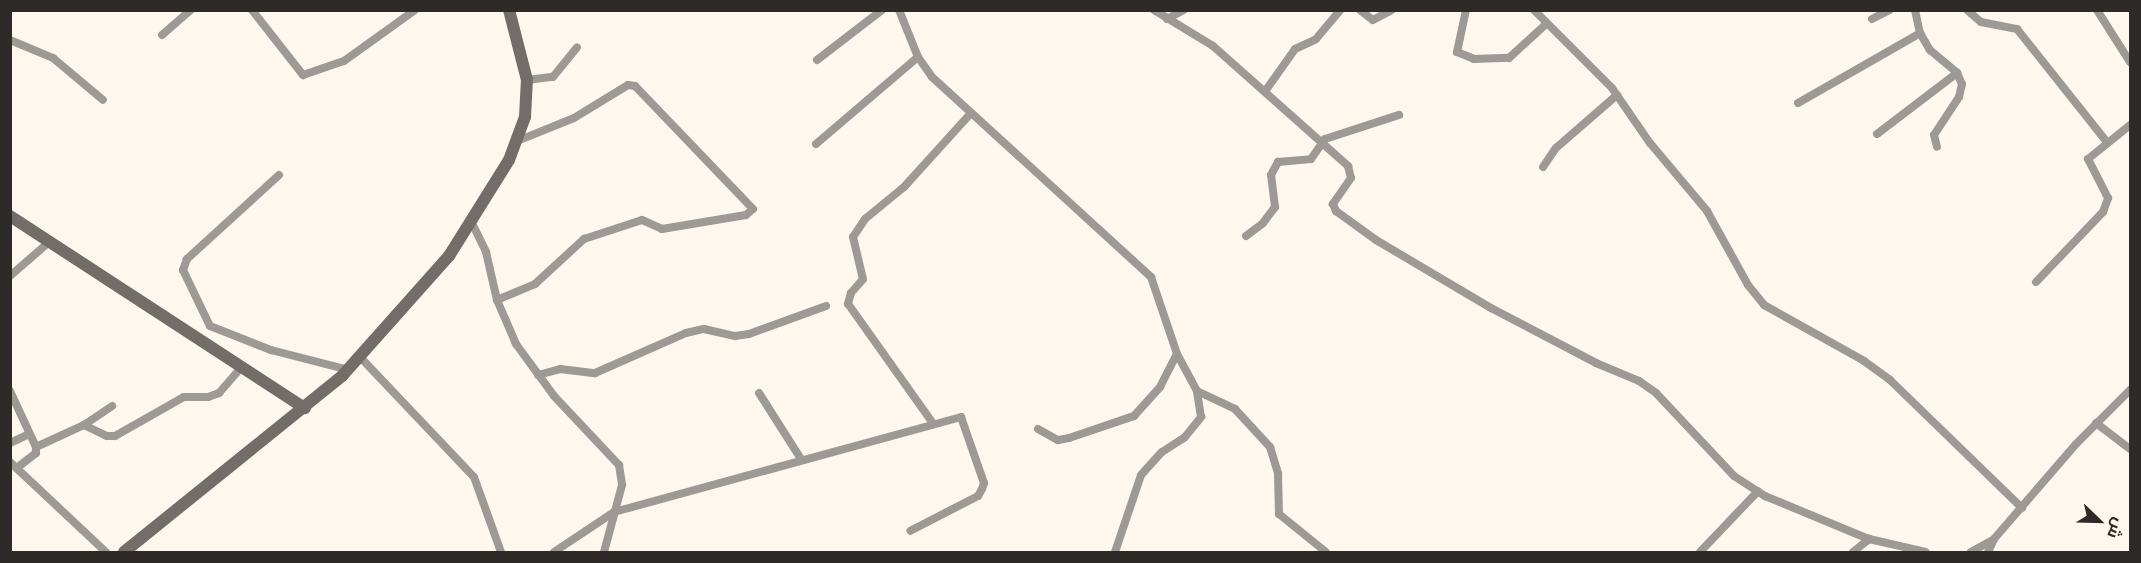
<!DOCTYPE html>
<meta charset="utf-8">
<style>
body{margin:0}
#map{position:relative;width:2141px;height:563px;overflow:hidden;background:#fef7ee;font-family:"Nunito Sans",Cairo,sans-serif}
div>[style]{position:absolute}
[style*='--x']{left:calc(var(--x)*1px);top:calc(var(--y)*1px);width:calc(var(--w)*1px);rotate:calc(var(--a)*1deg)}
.street>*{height:8px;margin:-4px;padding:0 4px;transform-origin:4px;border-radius:4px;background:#9d9a96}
.secondary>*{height:12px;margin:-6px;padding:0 6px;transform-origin:6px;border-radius:6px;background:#726d68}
span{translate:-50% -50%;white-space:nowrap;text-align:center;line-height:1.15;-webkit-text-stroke:5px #fef7ee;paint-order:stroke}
.frame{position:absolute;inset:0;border:12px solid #2d2a27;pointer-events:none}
.north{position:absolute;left:2069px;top:491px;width:60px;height:60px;-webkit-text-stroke:4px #fef7ee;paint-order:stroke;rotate:113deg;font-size:16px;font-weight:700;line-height:24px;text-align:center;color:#2d2a27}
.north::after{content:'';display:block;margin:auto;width:21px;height:27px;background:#2d2a27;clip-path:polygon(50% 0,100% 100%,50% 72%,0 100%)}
</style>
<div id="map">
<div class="street">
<i style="--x:252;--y:10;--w:83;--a:51.9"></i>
<i style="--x:303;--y:75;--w:43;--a:-18.9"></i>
<i style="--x:344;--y:61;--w:87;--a:-35.7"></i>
<i style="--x:899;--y:10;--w:51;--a:68"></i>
<i style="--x:918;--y:57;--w:24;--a:55"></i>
<i style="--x:932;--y:77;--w:297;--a:42.4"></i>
<i style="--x:1151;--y:277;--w:81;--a:71.3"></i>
<i style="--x:1177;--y:354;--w:42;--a:61.6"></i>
<i style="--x:1197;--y:391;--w:42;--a:25.3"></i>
<i style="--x:1235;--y:409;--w:52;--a:47.4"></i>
<i style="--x:1270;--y:447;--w:28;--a:73"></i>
<i style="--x:1278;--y:474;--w:40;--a:88.6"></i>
<i style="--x:1279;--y:514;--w:60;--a:39"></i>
<i style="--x:1154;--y:10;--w:69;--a:31.4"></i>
<i style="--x:1213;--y:46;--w:181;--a:41.6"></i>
<i style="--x:1348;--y:166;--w:12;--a:76"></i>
<i style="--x:1351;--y:178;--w:32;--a:125"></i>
<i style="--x:1333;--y:204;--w:8;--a:67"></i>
<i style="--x:1336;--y:211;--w:49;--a:35.9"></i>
<i style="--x:1376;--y:240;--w:134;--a:30.6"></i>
<i style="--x:1491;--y:308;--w:119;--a:27.6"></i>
<i style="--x:1596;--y:363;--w:47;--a:22.7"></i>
<i style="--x:1639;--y:381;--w:21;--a:35"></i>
<i style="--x:1656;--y:393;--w:114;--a:46.8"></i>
<i style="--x:1734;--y:476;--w:37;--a:33"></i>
<i style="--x:1765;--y:496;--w:113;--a:22.5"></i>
<i style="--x:1869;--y:539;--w:58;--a:12.8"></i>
<i style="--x:1360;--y:10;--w:16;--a:38"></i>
<i style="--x:1373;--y:20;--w:21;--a:-28"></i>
<i style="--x:1466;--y:10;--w:43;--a:102.1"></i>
<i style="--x:1457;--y:52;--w:18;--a:22"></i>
<i style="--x:1474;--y:59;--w:35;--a:-2"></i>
<i style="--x:1509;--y:58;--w:49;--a:-42.5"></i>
<i style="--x:1534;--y:10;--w:110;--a:45"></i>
<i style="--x:1612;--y:88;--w:67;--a:55.4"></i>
<i style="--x:1650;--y:143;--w:89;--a:50"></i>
<i style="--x:1707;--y:211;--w:85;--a:61"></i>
<i style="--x:1748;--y:285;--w:26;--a:51"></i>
<i style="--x:1764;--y:305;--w:115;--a:29.2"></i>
<i style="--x:1864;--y:361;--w:32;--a:36"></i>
<i style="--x:1890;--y:380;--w:184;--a:44.1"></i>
<i style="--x:1915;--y:10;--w:24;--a:78"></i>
<i style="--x:1920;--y:33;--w:20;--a:60"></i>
<i style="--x:1930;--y:50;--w:35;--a:40"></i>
<i style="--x:1957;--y:73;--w:12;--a:66"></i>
<i style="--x:1962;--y:84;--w:13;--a:103"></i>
<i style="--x:1959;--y:97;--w:45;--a:123.3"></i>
<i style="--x:1934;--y:135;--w:12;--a:76"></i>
<i style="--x:1967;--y:10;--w:18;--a:41"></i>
<i style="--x:1981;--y:22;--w:37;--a:11"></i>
<i style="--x:2017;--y:29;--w:144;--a:51.5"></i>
<i style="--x:2097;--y:10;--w:62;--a:57.6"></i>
<i style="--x:1167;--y:19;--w:19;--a:-28"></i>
<i style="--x:1872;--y:19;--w:20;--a:-27"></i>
<i style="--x:162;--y:35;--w:38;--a:-41"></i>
<i style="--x:10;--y:40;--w:47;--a:22.7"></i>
<i style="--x:53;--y:58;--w:65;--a:40"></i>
<i style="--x:817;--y:60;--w:82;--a:-37.6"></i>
<i style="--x:527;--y:80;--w:26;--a:-7"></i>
<i style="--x:553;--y:77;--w:38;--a:-51"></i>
<i style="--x:1266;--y:90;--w:50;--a:-54.7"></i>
<i style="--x:1295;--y:49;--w:23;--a:-25"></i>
<i style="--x:1316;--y:39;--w:38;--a:-50"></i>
<i style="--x:1798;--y:103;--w:141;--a:-29.8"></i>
<i style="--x:1877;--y:134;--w:101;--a:-37.3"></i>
<i style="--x:816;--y:144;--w:134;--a:-40.5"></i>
<i style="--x:1543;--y:167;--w:23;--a:-56"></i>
<i style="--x:1556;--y:148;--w:81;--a:-41"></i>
<i style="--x:279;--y:175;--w:125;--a:137.6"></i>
<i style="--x:187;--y:259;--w:12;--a:110"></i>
<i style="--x:183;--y:270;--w:62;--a:64.3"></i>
<i style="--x:210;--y:326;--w:66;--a:21.5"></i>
<i style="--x:271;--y:350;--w:81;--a:14.4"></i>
<i style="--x:472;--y:223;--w:32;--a:64"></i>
<i style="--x:486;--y:252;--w:49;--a:77.1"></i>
<i style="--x:497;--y:300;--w:48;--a:66.6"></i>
<i style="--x:516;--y:344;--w:64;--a:53.8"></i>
<i style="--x:554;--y:396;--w:95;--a:46.7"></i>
<i style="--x:619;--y:465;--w:20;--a:81"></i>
<i style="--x:622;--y:485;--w:69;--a:105"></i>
<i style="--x:1246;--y:236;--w:21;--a:-37"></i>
<i style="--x:1263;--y:223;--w:20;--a:-53"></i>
<i style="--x:1275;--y:207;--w:32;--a:-97"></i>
<i style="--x:1271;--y:175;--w:15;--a:-62"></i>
<i style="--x:1278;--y:162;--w:33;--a:-5"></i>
<i style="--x:1311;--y:159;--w:24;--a:-55"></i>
<i style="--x:1325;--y:139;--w:78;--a:-18"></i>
<i style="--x:10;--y:276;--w:50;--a:-41"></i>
<i style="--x:2036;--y:282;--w:97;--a:-46.3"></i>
<i style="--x:2103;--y:212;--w:15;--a:-70"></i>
<i style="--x:2108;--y:198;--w:44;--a:-117.1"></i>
<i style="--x:2088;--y:159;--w:54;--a:-39"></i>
<i style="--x:497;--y:300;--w:41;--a:-22.8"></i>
<i style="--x:535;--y:284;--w:67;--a:-42.6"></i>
<i style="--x:584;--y:239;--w:61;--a:-18.1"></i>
<i style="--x:642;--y:220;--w:22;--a:24"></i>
<i style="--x:662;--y:229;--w:85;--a:-9.5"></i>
<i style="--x:746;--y:215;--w:9;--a:-41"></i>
<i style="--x:753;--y:209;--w:170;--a:-133.8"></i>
<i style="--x:635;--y:86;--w:7;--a:-172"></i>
<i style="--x:628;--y:85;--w:63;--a:148.6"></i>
<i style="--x:574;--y:118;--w:61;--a:158"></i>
<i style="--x:361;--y:358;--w:164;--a:46.5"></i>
<i style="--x:474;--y:477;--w:80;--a:70.2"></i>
<i style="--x:538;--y:375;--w:23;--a:-15"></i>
<i style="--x:560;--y:369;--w:35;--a:7"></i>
<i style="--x:595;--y:373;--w:99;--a:-23.7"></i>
<i style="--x:686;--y:333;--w:18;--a:-13"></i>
<i style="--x:704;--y:329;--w:32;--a:13"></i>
<i style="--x:735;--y:336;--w:14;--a:-8"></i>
<i style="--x:749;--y:334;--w:82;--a:-20"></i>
<i style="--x:10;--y:391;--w:62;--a:65.1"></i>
<i style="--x:36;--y:447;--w:6;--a:90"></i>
<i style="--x:36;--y:453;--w:24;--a:142"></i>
<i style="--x:759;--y:393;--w:78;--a:57.5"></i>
<i style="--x:932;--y:422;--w:145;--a:-125.4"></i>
<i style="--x:848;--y:304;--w:11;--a:-75"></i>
<i style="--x:851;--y:293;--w:18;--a:-49"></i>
<i style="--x:863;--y:279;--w:43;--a:-103.4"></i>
<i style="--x:853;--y:237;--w:22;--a:-56"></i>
<i style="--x:865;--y:219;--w:50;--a:-39.4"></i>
<i style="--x:904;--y:187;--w:100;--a:-47.8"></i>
<i style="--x:2096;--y:423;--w:43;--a:37.4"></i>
<i style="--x:84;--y:425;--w:25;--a:26"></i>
<i style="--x:107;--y:436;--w:8;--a:0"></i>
<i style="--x:115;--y:436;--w:79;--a:-29.5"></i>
<i style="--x:184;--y:397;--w:24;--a:0"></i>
<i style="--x:208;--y:397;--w:12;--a:-20"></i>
<i style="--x:219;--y:393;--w:33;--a:-49"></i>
<i style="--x:1038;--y:429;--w:23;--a:29"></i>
<i style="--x:1058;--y:440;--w:11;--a:-10"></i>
<i style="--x:1069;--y:438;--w:69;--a:-18.7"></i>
<i style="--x:1134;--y:416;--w:39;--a:-48"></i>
<i style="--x:1160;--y:387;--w:37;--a:-63"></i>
<i style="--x:10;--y:443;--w:21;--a:-25"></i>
<i style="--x:36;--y:447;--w:53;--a:-24.6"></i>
<i style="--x:84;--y:425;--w:34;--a:-34"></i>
<i style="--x:10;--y:462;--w:132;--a:43.2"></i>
<i style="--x:554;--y:552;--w:72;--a:-33.7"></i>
<i style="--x:614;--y:512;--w:360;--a:-15.3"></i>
<i style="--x:961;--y:417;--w:70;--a:70.8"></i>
<i style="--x:984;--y:483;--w:6;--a:108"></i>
<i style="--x:982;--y:489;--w:8;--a:120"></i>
<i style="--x:978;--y:496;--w:76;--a:152.8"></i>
<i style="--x:1115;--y:552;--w:81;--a:-71.3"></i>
<i style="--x:1141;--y:475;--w:31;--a:-48"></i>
<i style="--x:1162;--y:452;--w:27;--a:-33"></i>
<i style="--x:1185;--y:437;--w:26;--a:-51"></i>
<i style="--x:1201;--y:417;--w:26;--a:-99"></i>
<i style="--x:1700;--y:552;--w:84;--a:-46.4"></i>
<i style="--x:1853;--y:552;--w:21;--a:-39"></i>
<i style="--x:1971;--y:552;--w:26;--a:-29"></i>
<i style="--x:1994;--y:539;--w:125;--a:-49.2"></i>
<i style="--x:2076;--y:444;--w:76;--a:-45"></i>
<i style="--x:1988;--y:552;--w:14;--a:-65"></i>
</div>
<div class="secondary">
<i style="--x:10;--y:216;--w:352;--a:33.1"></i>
<i style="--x:124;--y:552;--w:280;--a:-38.9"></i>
<i style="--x:342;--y:376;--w:161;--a:-48.3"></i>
<i style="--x:449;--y:256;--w:113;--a:-58"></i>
<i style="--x:509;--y:160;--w:46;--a:-69.6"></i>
<i style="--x:525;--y:117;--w:37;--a:-87"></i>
<i style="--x:527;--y:80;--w:72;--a:-104.4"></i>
</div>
<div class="frame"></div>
<div class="north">ش</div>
</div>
